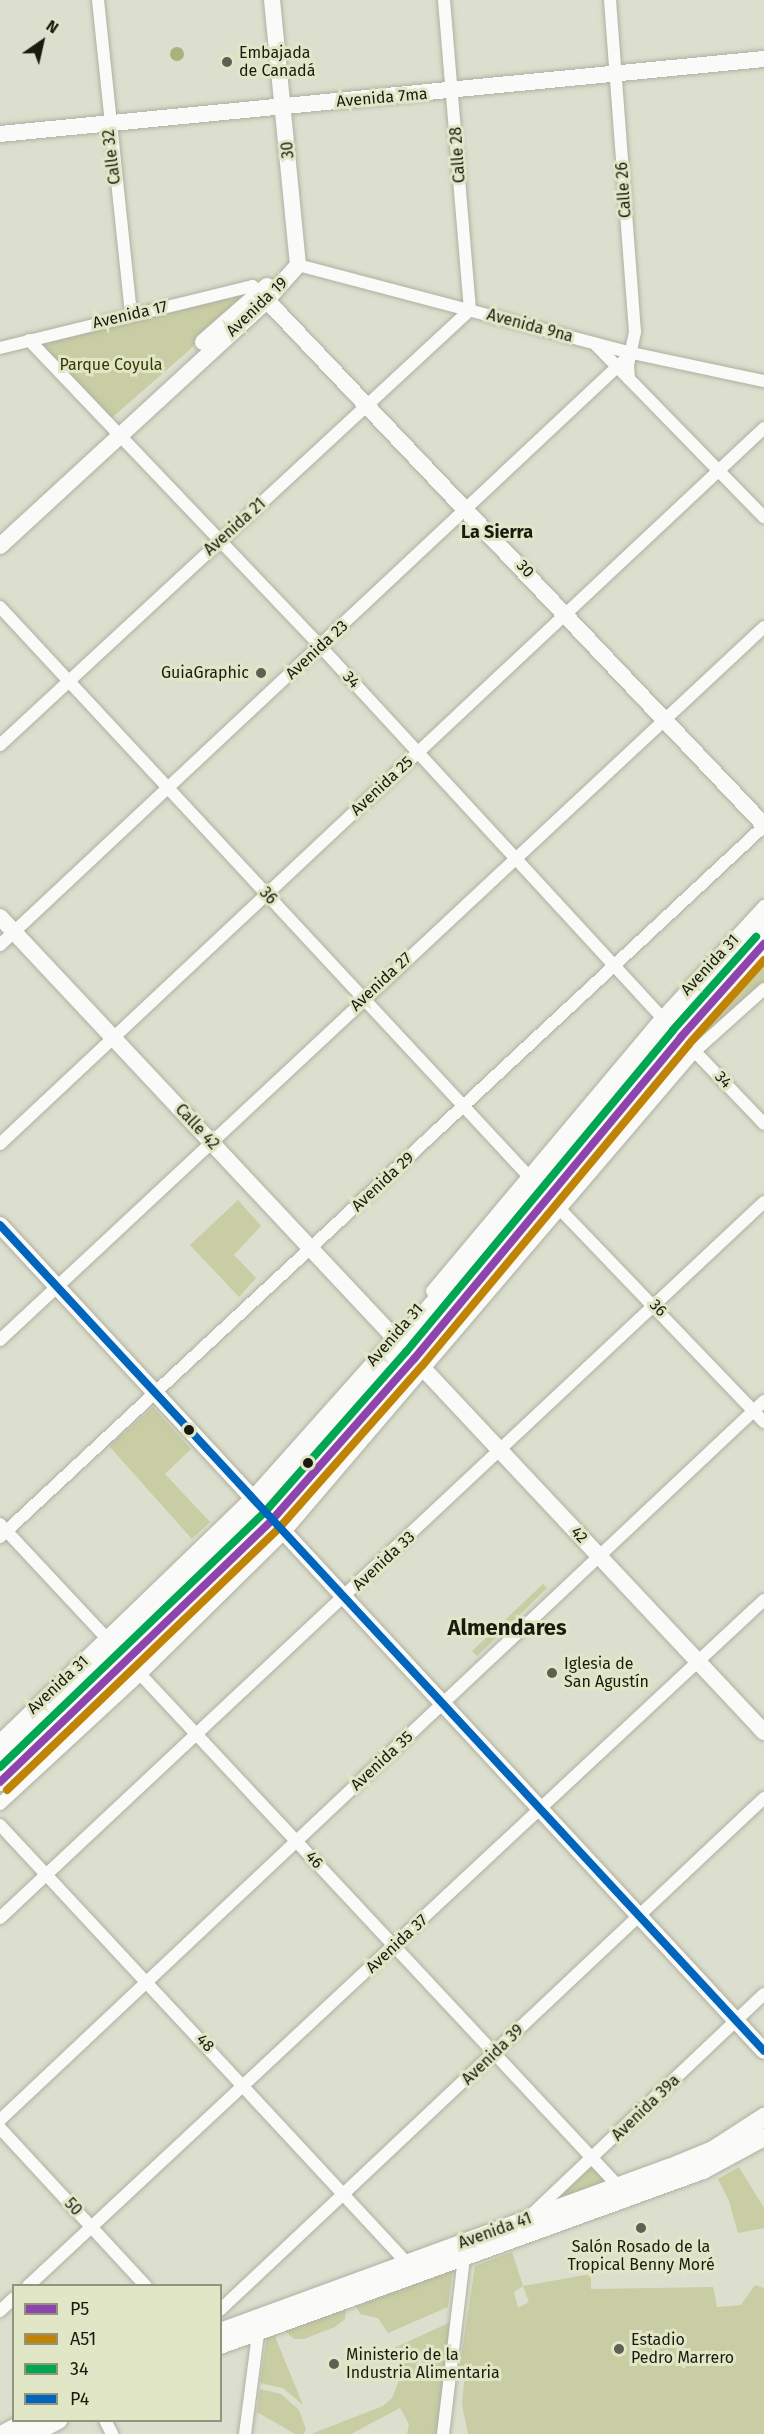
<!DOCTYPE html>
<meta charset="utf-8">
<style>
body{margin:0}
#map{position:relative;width:764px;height:2434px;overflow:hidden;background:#dcdfcd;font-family:"Fira Sans",sans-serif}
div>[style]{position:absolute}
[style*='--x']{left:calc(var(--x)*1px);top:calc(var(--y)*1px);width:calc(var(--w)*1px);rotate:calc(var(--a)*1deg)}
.green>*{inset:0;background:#c8cda3;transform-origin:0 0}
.water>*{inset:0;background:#aab17d}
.round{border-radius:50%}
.roads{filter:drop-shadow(0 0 2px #aeb0a3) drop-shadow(0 0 2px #aeb0a3)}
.street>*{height:12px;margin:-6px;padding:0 6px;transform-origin:6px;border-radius:6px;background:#fafaf8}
.secondary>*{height:16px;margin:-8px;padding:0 8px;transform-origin:8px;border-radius:8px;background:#fafaf8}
.primary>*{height:18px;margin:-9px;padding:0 9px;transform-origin:9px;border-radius:9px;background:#fafaf8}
.bus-1>*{height:8px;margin:-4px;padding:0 4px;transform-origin:4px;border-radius:4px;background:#8e44ad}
.bus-2>*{height:8px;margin:-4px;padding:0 4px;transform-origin:4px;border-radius:4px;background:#c08304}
.bus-3>*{height:8px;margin:-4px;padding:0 4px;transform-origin:4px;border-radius:4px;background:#00a651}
.bus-4>*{height:8px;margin:-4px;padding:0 4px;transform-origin:4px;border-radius:4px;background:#0065bd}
.dots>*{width:16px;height:16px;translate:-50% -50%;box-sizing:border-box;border:3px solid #e1e6c6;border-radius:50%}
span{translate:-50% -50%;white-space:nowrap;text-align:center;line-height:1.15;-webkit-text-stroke:6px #e1e6c6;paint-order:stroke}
.poi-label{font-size:16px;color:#191b0f}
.left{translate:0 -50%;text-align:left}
.right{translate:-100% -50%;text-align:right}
.street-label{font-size:16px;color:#191b0f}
.park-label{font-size:16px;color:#353903}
.neighbourhood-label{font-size:18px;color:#191b0f;font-weight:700}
.district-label{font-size:22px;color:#191b0f;font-weight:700}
.legend{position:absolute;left:12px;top:2284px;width:210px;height:138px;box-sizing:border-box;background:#e1e6c6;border:2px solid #91957d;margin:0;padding:8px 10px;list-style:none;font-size:18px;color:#191b0f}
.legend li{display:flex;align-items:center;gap:12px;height:30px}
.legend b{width:30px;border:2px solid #91957d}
.north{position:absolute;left:12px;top:12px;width:60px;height:60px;-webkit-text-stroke:4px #e1e6c6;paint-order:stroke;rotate:34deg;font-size:16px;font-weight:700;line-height:24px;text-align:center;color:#191b0f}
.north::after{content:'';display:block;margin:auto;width:21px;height:27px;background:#191b0f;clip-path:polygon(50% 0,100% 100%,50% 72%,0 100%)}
</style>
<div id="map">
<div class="green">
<i style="clip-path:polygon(238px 293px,241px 298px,186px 353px,107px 422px,36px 342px)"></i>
<i style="clip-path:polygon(764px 944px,764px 989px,697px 1049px,681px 1037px)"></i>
<i style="clip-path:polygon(748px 948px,416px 1344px,413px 1341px)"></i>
<i style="clip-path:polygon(238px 1200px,261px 1226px,234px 1255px,256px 1278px,239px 1297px,190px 1245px)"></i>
<i style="left:398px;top:1359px;width:4px;height:188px;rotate:34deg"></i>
<i style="clip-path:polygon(153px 1407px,191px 1449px,165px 1474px,210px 1522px,192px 1539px,109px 1446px)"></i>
<i style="clip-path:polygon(543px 1584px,547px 1588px,477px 1656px,472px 1651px)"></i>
<i style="clip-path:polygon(593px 2159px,618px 2185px,526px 2220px)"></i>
<i style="clip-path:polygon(739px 2167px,764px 2208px,764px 2228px,738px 2233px,729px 2201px,718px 2179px)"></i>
<i style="clip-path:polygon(evenodd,512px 2252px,523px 2286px,591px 2274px,591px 2289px,713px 2287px,717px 2307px,741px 2305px,755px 2285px,764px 2288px,764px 2434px,468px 2434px,462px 2404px,465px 2371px,459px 2370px,475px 2266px,512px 2252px,523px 2286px,529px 2302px,518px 2308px,514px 2292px,523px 2286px)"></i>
<i style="clip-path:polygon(453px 2269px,448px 2307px,388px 2333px,378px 2318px,360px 2314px,356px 2306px)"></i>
<i style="clip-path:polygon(346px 2308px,345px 2319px,335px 2327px,304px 2339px,294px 2339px,283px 2329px)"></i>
<i style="clip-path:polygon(453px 2321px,438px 2434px,407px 2434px,409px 2424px,400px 2408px,351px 2434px,311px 2434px,383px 2406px,392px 2398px,400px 2378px,394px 2348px)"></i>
<i style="clip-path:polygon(274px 2334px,303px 2405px,283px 2388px,260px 2383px,267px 2336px)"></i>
<i style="clip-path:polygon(260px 2389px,281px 2394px,299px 2410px,306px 2430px,303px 2434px,295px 2434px,257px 2412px)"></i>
</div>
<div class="water">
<i class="round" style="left:170px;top:47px;width:14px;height:14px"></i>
</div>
<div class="roads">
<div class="street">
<i style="--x:98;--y:0;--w:316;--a:84"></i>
<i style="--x:610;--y:0;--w:333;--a:85.7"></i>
<i style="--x:635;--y:332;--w:34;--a:102"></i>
<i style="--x:628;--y:365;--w:14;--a:86"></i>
<i style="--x:298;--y:265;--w:345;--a:14.8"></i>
<i style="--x:632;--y:353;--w:135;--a:12"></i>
<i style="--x:29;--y:340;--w:422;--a:46.4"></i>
<i style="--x:320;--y:646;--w:512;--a:47.37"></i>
<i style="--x:595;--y:344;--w:242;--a:45.7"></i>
<i style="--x:0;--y:348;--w:260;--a:-13.8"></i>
<i style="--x:252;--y:286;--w:8;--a:40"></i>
<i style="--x:0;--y:607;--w:782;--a:47.12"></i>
<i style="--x:0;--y:745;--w:640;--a:-42.79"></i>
<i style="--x:470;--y:310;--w:311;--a:-94.8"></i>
<i style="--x:0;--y:945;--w:866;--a:-43.13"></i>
<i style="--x:681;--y:1037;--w:120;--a:46.3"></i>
<i style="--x:0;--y:1144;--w:1047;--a:-43.14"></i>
<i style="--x:553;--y:1202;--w:305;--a:46.2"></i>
<i style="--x:432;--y:1291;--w:358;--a:-50"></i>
<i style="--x:662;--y:1017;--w:151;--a:-47.4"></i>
<i style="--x:0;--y:1340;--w:1045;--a:-43.02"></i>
<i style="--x:0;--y:1524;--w:911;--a:46.96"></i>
<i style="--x:0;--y:1537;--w:1044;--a:-42.94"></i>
<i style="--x:0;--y:1740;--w:349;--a:-44"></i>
<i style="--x:251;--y:1498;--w:206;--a:-48.3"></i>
<i style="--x:0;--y:1804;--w:192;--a:-42.7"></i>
<i style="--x:141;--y:1674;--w:201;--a:-44.6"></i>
<i style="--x:284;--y:1533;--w:633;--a:-49.55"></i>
<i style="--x:695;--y:1051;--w:93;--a:-41.9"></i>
<i style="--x:0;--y:1825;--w:598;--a:47.1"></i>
<i style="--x:0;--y:1918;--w:1047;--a:-43.14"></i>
<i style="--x:0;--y:2120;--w:1049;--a:-43.26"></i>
<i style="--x:0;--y:2128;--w:215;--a:47.3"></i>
<i style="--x:531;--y:2215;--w:321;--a:-43.5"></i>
<i style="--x:28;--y:2286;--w:1006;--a:-42.99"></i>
<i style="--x:220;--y:2310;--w:747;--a:-43.26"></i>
<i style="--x:0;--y:2311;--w:19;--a:-43"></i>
<i style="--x:105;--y:2420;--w:16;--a:63"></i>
<i style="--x:245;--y:2434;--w:109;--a:-82.6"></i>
<i style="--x:443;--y:2434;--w:177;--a:-83.2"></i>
</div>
<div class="secondary">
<i style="--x:272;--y:0;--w:266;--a:84.4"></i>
<i style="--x:0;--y:134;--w:768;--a:-5.61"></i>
<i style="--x:258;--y:291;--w:736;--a:46.54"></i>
<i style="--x:203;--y:342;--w:85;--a:-41.2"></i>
<i style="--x:0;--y:546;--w:362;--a:-42.6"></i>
<i style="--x:266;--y:301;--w:48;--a:-48.4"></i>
<i style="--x:0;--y:917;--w:1117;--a:46.85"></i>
<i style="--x:0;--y:1225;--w:1125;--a:47.23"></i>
</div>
<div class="primary">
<i style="--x:0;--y:1757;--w:381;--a:-44"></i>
<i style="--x:274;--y:1492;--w:612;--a:-49.77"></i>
<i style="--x:669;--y:1025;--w:139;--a:-47"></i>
<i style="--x:0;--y:1782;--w:378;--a:-43.9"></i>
<i style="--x:272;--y:1520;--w:215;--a:-48.6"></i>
<i style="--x:414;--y:1359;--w:418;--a:-50.3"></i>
<i style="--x:681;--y:1037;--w:125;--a:-48.3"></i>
<i style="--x:220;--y:2332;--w:478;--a:-20.1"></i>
<i style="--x:669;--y:2168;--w:48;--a:-22.2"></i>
<i style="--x:713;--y:2150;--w:61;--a:-32.9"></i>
<i style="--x:220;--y:2345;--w:514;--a:-19.92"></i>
<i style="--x:703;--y:2170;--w:69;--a:-28.4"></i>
<i style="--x:3;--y:2434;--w:30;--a:-27"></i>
<i style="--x:32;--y:2434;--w:30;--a:-28"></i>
</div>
</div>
<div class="bus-1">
<i style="--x:0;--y:1782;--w:378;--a:-43.9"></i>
<i style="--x:272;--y:1520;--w:215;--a:-48.6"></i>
<i style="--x:414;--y:1359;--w:418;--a:-50.3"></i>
<i style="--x:681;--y:1037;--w:125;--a:-48.3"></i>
</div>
<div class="bus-2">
<i style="--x:7;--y:1790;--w:379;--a:-43.9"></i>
<i style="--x:280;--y:1527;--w:215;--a:-48.6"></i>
<i style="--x:422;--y:1366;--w:418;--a:-50.3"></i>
<i style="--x:689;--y:1044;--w:113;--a:-48.2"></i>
</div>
<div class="bus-3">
<i style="--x:0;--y:1767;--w:366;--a:-43.9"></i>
<i style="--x:264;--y:1513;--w:215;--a:-48.6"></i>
<i style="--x:406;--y:1352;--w:418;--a:-50.3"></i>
<i style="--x:673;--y:1030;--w:125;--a:-48.3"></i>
</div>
<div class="bus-4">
<i style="--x:0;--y:1225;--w:1125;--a:47.23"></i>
</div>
<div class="dots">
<i style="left:227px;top:62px;background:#5d6052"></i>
<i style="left:261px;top:673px;background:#5d6052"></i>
<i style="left:189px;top:1430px;background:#191b0f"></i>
<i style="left:308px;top:1463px;background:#191b0f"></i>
<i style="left:552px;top:1673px;background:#5d6052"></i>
<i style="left:641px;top:2228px;background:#5d6052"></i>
<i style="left:619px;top:2349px;background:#5d6052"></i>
<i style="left:334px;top:2364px;background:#5d6052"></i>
</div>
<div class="poi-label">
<span class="left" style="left:239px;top:62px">Embajada<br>de Canadá</span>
<span class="right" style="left:249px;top:673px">GuiaGraphic</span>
<span class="left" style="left:564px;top:1673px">Iglesia de<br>San Agustín</span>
<span style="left:641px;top:2256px">Salón Rosado de la<br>Tropical Benny Moré</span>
<span class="left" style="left:631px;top:2349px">Estadio<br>Pedro Marrero</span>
<span class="left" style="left:346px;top:2364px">Ministerio de la<br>Industria Alimentaria</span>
</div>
<div class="street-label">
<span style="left:382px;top:98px;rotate:-5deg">Avenida 7ma</span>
<span style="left:288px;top:150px;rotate:-95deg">30</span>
<span style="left:458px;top:155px;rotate:-94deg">Calle 28</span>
<span style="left:112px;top:157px;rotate:-97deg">Calle 32</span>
<span style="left:624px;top:190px;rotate:-94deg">Calle 26</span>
<span style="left:257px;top:307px;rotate:-44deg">Avenida 19</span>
<span style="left:130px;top:315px;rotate:-13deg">Avenida 17</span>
<span style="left:530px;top:326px;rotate:15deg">Avenida 9na</span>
<span style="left:235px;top:527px;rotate:-42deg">Avenida 21</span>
<span style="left:525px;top:569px;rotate:47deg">30</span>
<span style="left:317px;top:650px;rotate:-43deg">Avenida 23</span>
<span style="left:351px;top:680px;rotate:47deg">34</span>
<span style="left:382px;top:786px;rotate:-43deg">Avenida 25</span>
<span style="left:268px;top:896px;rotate:47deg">36</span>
<span style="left:710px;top:965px;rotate:-47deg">Avenida 31</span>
<span style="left:381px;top:982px;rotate:-43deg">Avenida 27</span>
<span style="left:723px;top:1080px;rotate:47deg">34</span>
<span style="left:197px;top:1127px;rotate:47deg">Calle 42</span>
<span style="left:383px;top:1182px;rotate:-43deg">Avenida 29</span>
<span style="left:658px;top:1308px;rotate:46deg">36</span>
<span style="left:395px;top:1335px;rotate:-49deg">Avenida 31</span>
<span style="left:579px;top:1535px;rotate:47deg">42</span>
<span style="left:384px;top:1561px;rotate:-43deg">Avenida 33</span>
<span style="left:58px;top:1685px;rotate:-43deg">Avenida 31</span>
<span style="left:382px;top:1761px;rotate:-43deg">Avenida 35</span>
<span style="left:314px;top:1860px;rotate:47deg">46</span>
<span style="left:397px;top:1944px;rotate:-43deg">Avenida 37</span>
<span style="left:205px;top:2043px;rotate:47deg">48</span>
<span style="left:493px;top:2055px;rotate:-44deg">Avenida 39</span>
<span style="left:646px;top:2108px;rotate:-44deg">Avenida 39a</span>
<span style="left:73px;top:2207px;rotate:47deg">50</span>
<span style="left:495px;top:2231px;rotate:-20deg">Avenida 41</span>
</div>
<div class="park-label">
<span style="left:111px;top:365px">Parque Coyula</span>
</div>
<div class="neighbourhood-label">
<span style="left:497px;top:532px">La Sierra</span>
</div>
<div class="district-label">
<span style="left:507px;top:1628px">Almendares</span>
</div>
<ul class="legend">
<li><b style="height:8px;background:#8e44ad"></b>P5</li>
<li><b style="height:8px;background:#c08304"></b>A51</li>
<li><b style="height:8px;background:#00a651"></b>34</li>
<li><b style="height:8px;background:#0065bd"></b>P4</li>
</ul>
<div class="north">N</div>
</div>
